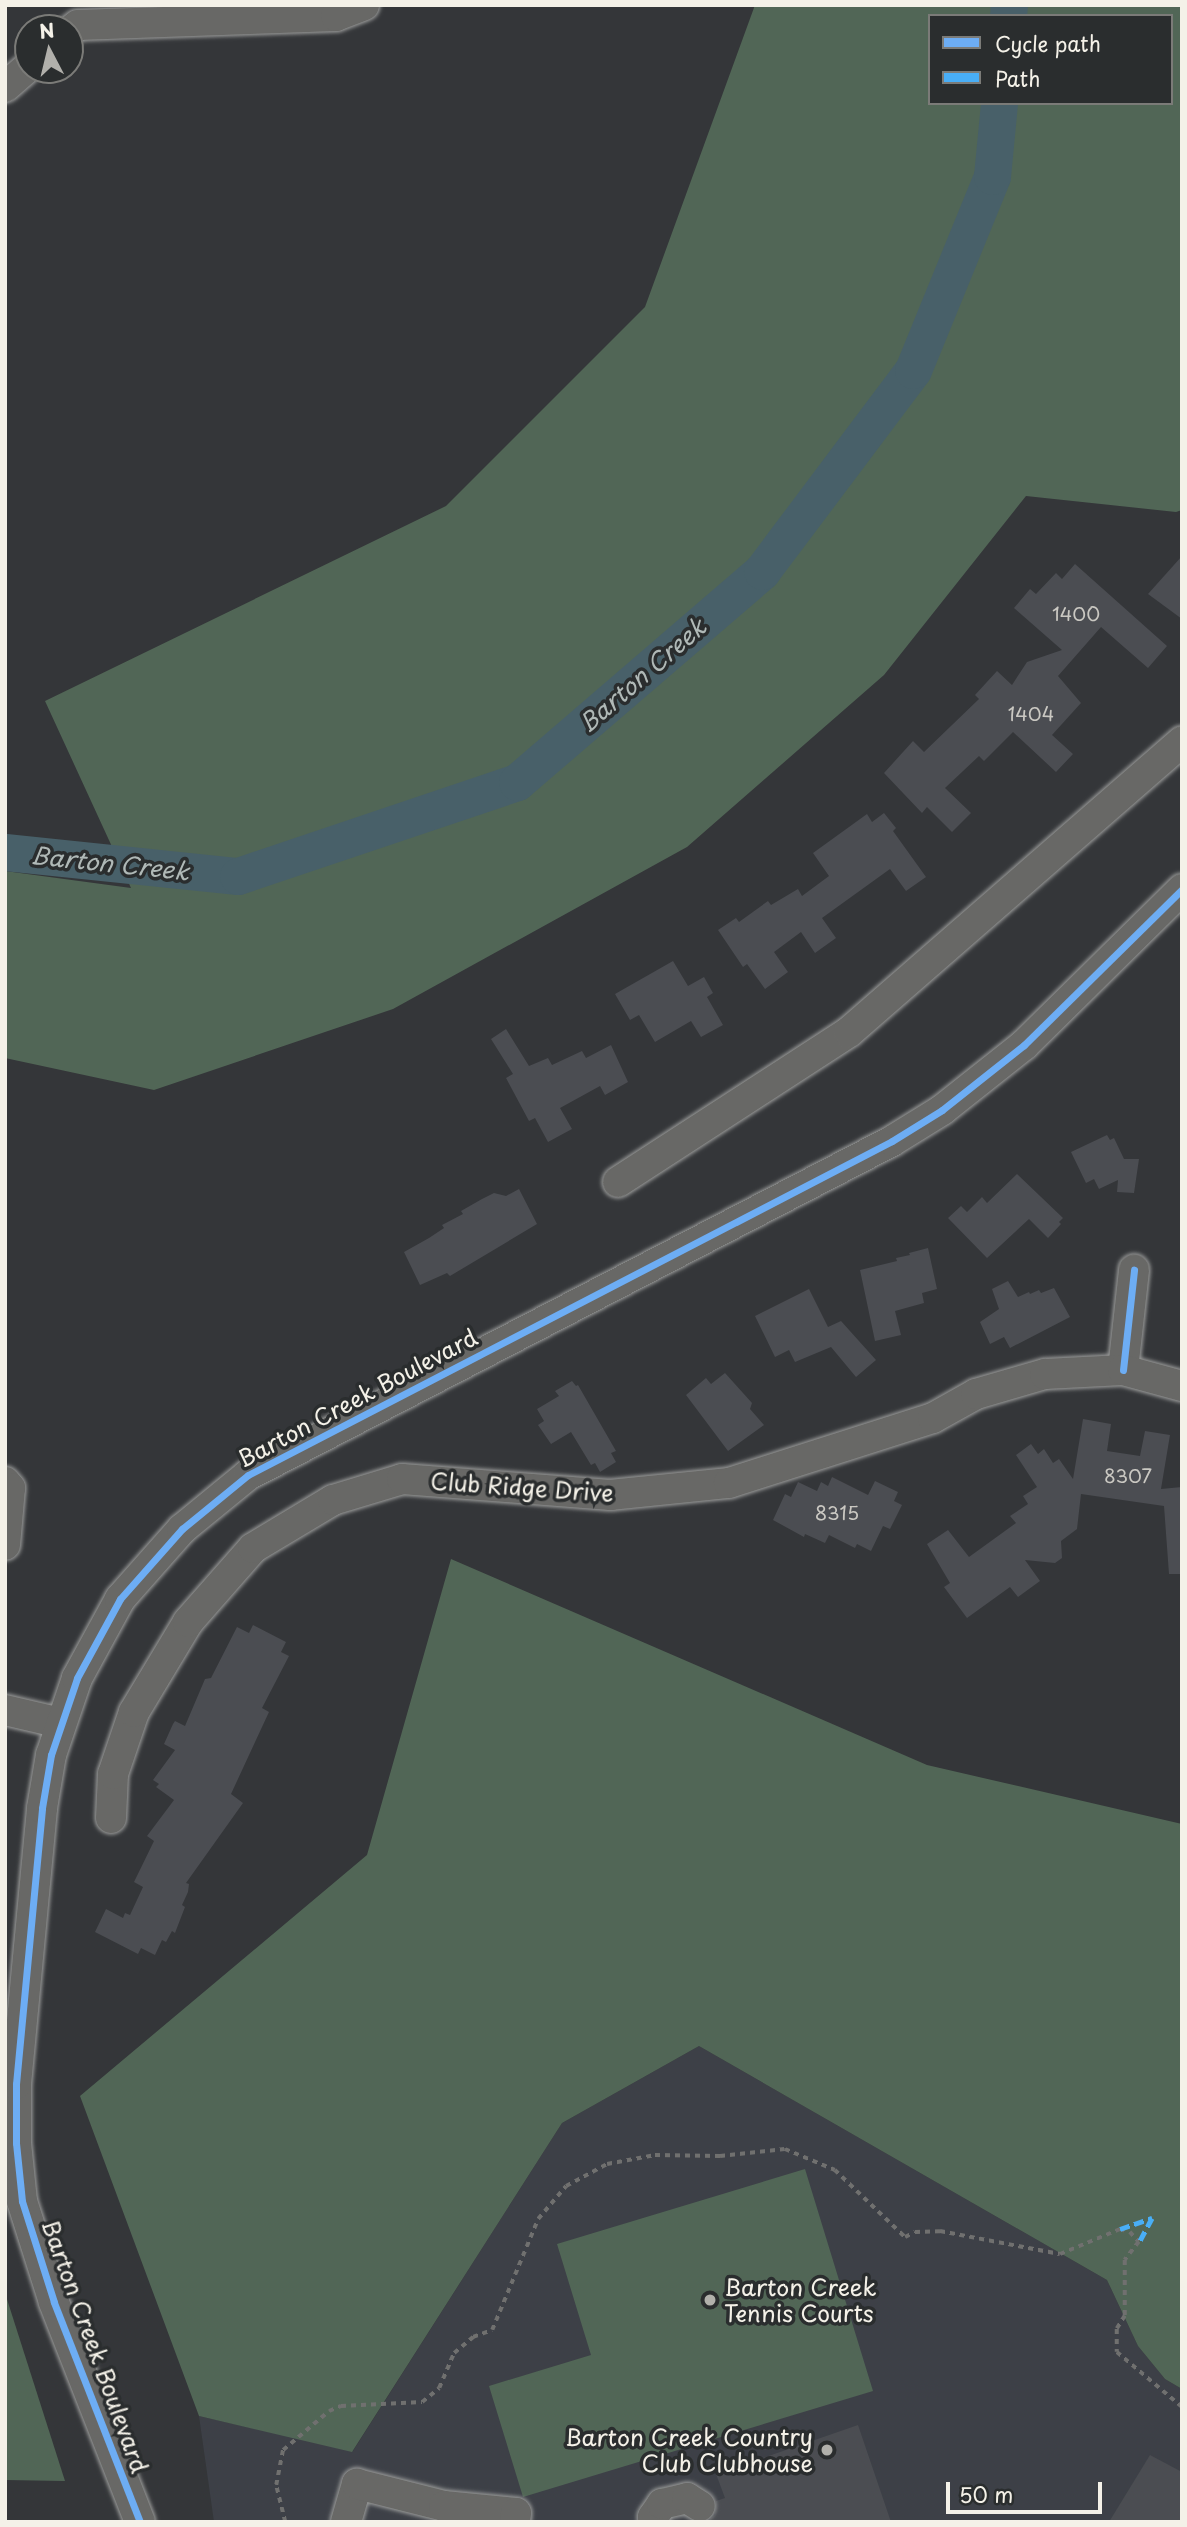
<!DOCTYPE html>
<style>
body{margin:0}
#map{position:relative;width:1187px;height:2527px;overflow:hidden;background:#343639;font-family:"Playpen Sans",sans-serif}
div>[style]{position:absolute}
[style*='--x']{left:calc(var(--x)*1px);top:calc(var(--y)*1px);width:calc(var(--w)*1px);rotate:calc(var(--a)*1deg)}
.built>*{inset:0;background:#3d4047}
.green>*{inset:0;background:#516656}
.river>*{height:37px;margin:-18.5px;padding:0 18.5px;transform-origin:18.5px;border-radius:18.5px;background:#486069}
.building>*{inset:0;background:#4b4d52}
.path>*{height:3.5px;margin-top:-1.75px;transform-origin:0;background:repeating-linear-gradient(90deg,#70706f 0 5px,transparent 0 10px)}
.roads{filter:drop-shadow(0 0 2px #9b9c9b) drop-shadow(0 0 2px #9b9c9b)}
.minor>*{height:30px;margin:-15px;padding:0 15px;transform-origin:15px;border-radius:15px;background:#686866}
.quiet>*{height:5px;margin-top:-2.5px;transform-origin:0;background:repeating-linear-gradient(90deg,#49aef6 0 10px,transparent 0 15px)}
.cycleway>*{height:7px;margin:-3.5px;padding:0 3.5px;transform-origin:3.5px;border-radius:3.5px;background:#6dadf4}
.dots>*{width:19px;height:19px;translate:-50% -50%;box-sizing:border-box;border:4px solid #2a2d2e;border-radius:50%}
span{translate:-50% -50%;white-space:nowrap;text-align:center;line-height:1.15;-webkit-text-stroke:7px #2a2d2e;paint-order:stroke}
.number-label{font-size:19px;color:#cac8c2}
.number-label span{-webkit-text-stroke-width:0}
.street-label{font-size:23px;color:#f4f1e8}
.poi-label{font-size:23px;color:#f4f1e8}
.left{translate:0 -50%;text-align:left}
.right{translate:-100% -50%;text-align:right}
.water-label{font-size:24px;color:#b0b9b7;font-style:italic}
.frame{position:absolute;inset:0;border:7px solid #f4f1e8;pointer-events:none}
.legend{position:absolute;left:928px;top:14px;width:245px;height:91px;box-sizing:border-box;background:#2a2d2e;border:2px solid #7b7b78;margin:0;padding:9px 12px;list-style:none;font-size:21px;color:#f4f1e8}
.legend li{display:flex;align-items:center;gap:14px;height:35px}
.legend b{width:35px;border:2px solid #7b7b78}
.north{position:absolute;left:14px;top:14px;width:70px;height:70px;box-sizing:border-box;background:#2a2d2e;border:2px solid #7b7b78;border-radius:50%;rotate:353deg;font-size:19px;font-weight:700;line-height:28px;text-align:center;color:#f4f1e8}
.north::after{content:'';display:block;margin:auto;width:24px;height:32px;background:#b1b0ab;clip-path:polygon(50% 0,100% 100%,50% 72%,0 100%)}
.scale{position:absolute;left:946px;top:2482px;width:156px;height:32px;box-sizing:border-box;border:4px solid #f4f1e8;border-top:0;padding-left:9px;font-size:21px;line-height:24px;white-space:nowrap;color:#f4f1e8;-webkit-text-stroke:5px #2a2d2e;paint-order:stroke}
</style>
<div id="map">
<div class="built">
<i style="clip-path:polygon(699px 2046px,1107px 2280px,1138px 2346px,1165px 2379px,1182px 2389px,1182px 2522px,214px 2522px,199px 2416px,353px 2451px,562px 2123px)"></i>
</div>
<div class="green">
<i style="clip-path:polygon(evenodd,755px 5px,1182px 5px,1182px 510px,1176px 512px,1026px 496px,884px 675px,687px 847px,393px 1009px,154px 1090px,5px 1058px,5px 871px,131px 888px,45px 701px,446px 506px,645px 307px,755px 5px,930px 16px,1171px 16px,1171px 103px,930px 103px,930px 16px)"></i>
<i style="clip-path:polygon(451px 1559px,927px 1765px,1182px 1824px,1182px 2389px,1165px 2379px,1138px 2346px,1107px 2280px,699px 2046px,562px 2123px,352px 2452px,199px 2416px,80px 2096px,367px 1855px)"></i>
<i style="clip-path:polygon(805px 2169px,873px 2391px,523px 2497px,489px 2386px,591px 2355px,557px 2244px)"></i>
<i style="clip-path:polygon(5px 2293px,65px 2481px,5px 2480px)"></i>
</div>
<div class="river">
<i style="--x:1008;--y:16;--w:11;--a:-85"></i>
<i style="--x:5;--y:852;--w:234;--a:5.9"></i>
<i style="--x:238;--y:876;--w:294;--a:-18.6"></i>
<i style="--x:517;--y:782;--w:323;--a:-40.7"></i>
<i style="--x:762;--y:571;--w:251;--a:-53.1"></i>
<i style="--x:913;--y:370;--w:209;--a:-67.8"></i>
<i style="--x:992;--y:176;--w:73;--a:-84.5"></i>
</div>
<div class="building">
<i style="clip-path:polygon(1182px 556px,1182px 619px,1148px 594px)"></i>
<i style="clip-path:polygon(1075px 564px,1167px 646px,1148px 668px,1101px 627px,1058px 676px,1081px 703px,1052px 735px,1073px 754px,1056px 772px,1013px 732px,984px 761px,979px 756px,945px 788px,971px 813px,952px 832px,927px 807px,922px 813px,884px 773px,913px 741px,924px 752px,979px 699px,975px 695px,997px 671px,1012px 685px,1027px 662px,1062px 650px,1014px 608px,1030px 589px,1036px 594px,1056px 573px,1062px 579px)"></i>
<i style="clip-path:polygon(884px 813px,896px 828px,893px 831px,926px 877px,906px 891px,890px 869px,822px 918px,836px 938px,815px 953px,801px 932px,774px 952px,788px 972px,765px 989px,747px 964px,743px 967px,718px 930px,736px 918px,739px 922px,768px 901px,771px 905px,798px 889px,802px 896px,829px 876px,813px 853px,867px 814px,872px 822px)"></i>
<i style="clip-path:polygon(673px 961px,688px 986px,704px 977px,713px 993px,707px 997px,723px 1025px,701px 1037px,691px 1021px,655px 1042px,639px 1015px,630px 1020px,615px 994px)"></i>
<i style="clip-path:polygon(506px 1029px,529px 1066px,548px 1058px,552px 1065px,582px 1051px,586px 1058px,611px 1045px,628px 1082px,605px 1095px,600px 1086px,560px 1108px,572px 1129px,548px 1142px,535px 1118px,529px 1121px,506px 1078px,513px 1074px,491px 1039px)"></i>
<i style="clip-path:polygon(1107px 1135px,1110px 1140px,1114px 1138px,1124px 1159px,1139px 1159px,1134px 1193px,1117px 1192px,1118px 1180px,1099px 1189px,1094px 1179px,1086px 1183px,1071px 1152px)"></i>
<i style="clip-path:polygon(1017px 1174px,1063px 1218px,1059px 1222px,1061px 1224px,1048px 1238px,1029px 1219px,987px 1258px,948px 1218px,961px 1206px,967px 1212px,982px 1197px,987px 1203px)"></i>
<i style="clip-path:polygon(519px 1189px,537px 1224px,450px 1276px,447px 1273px,420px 1285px,404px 1252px,429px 1238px,444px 1228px,442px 1225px,463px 1214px,461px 1211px,482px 1199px,494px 1193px,506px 1196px)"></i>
<i style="clip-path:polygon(928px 1248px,937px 1289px,922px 1293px,924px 1303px,895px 1311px,901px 1335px,875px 1341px,860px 1270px,897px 1261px,896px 1258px,910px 1255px,909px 1253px)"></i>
<i style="clip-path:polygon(1008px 1281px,1018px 1297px,1029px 1292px,1030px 1294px,1039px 1290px,1041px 1293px,1054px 1288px,1070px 1317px,1010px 1348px,1004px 1337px,990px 1344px,980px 1322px,999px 1309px,992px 1289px)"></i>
<i style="clip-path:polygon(809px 1289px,828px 1327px,841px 1321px,876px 1360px,856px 1377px,831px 1347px,795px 1362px,789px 1350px,775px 1357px,755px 1316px)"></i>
<i style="clip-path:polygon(725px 1373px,752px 1403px,750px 1409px,764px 1425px,728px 1451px,686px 1395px,706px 1378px,711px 1384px)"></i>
<i style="clip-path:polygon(572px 1381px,576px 1386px,578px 1385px,616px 1451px,611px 1453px,616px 1462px,600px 1472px,595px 1463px,591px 1465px,571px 1432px,551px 1444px,538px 1425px,544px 1421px,537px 1409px,559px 1396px,555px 1391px)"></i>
<i style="clip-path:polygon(1083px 1419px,1111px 1424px,1107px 1451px,1140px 1456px,1145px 1431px,1170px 1435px,1161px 1489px,1182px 1487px,1182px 1574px,1169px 1574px,1164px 1506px,1081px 1494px,1077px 1529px,1061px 1541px,1062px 1558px,1055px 1563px,1025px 1560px,1040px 1581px,1018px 1597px,1010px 1587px,967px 1618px,944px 1587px,950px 1583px,927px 1544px,948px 1530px,969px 1557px,1016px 1523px,1010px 1516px,1028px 1504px,1023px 1496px,1037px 1487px,1016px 1455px,1031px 1444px,1038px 1454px,1044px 1449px,1053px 1463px,1059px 1459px,1073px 1479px)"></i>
<i style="clip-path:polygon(832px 1477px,868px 1495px,875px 1481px,898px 1492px,894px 1501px,902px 1505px,890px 1529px,883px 1526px,871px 1551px,857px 1544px,855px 1548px,829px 1535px,825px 1543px,805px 1534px,804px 1537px,773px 1520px,785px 1494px,791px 1497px,798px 1482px,817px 1491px,821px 1482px,828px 1486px)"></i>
<i style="clip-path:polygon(253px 1625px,286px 1642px,281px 1652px,289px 1656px,262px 1708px,269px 1712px,231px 1794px,243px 1803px,186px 1883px,189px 1884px,188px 1892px,182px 1905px,185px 1907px,175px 1933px,172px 1931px,166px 1942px,162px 1940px,155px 1955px,141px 1948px,138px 1954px,95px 1932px,106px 1909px,123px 1918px,125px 1913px,130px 1915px,143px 1887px,134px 1882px,154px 1841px,147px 1836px,174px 1800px,156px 1787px,159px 1784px,153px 1780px,175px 1750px,164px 1744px,173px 1724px,175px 1721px,185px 1726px,205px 1679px,211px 1678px,237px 1627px,249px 1633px)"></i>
<i style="clip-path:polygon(858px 2425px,891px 2522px,707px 2522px,715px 2515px,716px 2501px,725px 2498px,716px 2474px)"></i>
<i style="clip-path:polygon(1150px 2455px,1182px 2472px,1182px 2522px,1109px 2522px)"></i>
</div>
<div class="path">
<i style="--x:285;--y:2522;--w:38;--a:-104"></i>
<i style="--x:276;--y:2485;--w:36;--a:-79"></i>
<i style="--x:283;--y:2450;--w:60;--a:-40.3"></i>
<i style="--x:329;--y:2411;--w:13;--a:-23"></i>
<i style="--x:341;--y:2406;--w:81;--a:-2.8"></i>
<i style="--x:422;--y:2402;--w:22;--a:-39"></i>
<i style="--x:439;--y:2388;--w:38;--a:-67"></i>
<i style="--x:454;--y:2353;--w:25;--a:-40"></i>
<i style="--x:473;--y:2337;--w:20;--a:-20"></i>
<i style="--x:492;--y:2330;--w:120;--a:-67.5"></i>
<i style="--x:538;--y:2219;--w:43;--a:-49.7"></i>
<i style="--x:566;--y:2186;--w:47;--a:-28.2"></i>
<i style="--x:607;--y:2164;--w:49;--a:-10.6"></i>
<i style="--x:655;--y:2155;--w:65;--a:0.9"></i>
<i style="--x:720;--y:2156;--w:65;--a:-6.1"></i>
<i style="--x:785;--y:2149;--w:54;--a:22.8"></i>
<i style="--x:835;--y:2170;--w:97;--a:43.7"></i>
<i style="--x:905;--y:2237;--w:11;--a:-27"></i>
<i style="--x:915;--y:2232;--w:25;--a:-2"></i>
<i style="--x:940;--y:2231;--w:122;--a:10.9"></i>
<i style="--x:1060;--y:2254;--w:65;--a:-22.6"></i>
<i style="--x:1120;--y:2229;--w:10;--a:17"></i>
<i style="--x:1130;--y:2232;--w:13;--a:48"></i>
<i style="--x:1139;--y:2242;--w:23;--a:128"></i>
<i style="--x:1125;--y:2260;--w:56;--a:90"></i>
<i style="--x:1125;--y:2316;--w:15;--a:122"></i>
<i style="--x:1117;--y:2329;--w:23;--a:90"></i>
<i style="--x:1117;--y:2352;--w:85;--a:40.2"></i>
</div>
<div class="roads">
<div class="minor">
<i style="--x:70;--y:31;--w:10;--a:-37"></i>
<i style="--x:78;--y:25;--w:258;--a:-2"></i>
<i style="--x:336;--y:16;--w:30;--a:-21"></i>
<i style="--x:5;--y:87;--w:30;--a:-41"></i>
<i style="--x:618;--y:1182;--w:275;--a:-33"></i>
<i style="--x:849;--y:1032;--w:442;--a:-41.1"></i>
<i style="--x:1123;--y:1370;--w:101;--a:-83.7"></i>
<i style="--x:5;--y:1482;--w:8;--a:50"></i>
<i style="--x:10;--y:1488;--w:57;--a:95"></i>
<i style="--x:5;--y:1710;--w:57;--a:13.1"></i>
<i style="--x:111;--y:1818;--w:44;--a:-87.4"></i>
<i style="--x:113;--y:1774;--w:65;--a:-71.3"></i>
<i style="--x:134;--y:1712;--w:105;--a:-59"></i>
<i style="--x:188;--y:1622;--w:98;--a:-48.7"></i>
<i style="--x:253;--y:1548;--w:93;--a:-31"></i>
<i style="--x:333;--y:1500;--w:72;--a:-16.9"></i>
<i style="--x:402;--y:1479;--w:209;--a:4.4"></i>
<i style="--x:610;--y:1495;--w:120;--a:-5.8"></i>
<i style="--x:729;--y:1483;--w:214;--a:-17.7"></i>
<i style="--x:933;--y:1418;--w:49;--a:-29.2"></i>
<i style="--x:976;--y:1394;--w:72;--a:-16.2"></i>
<i style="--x:1045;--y:1374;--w:78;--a:-2.9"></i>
<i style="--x:1123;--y:1370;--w:61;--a:15.2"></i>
<i style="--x:140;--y:2522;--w:236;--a:-111.4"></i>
<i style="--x:54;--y:2302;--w:106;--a:-107.6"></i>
<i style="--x:22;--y:2201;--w:58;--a:-95.9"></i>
<i style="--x:16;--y:2143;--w:59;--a:-90"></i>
<i style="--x:16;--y:2084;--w:277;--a:-84.6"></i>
<i style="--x:42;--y:1808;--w:54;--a:-80.4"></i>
<i style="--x:51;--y:1755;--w:81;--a:-71.3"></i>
<i style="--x:77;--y:1678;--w:90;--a:-61.4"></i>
<i style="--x:120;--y:1599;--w:94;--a:-48.5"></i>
<i style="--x:182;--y:1529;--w:85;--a:-39.3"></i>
<i style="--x:248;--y:1475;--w:725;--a:-27.41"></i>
<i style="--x:892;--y:1141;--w:59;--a:-31.8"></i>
<i style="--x:942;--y:1110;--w:105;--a:-38.4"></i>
<i style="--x:1024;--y:1045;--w:222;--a:-44.6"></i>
<i style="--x:346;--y:2522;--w:40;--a:-74"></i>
<i style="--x:357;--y:2484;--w:90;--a:14.2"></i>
<i style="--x:444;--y:2506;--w:72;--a:5.6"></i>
<i style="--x:516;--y:2513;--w:9;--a:96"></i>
<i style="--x:654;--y:2522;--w:5;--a:-101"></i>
<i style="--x:653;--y:2517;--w:16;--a:-55"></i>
<i style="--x:662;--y:2504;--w:26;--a:-13"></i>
<i style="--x:687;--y:2498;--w:15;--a:32"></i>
</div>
</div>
<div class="quiet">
<i style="--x:1120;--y:2229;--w:34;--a:-19"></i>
<i style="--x:1152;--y:2218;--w:27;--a:118"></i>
</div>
<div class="cycleway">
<i style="--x:1123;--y:1370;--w:101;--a:-83.7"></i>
<i style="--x:140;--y:2522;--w:236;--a:-111.4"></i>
<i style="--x:54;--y:2302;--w:106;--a:-107.6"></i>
<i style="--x:22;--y:2201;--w:58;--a:-95.9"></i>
<i style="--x:16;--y:2143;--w:59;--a:-90"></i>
<i style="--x:16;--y:2084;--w:277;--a:-84.6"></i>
<i style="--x:42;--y:1808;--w:54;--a:-80.4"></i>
<i style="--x:51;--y:1755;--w:81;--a:-71.3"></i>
<i style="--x:77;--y:1678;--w:90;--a:-61.4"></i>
<i style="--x:120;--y:1599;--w:94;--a:-48.5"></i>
<i style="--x:182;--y:1529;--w:85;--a:-39.3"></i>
<i style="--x:248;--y:1475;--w:725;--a:-27.41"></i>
<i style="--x:892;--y:1141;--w:59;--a:-31.8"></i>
<i style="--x:942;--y:1110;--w:105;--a:-38.4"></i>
<i style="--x:1024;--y:1045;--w:222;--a:-44.6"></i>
</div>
<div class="dots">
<i style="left:710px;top:2300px;background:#b1b0ab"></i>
<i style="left:827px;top:2450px;background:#b1b0ab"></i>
</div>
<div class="number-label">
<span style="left:1076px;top:614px">1400</span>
<span style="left:1031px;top:714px">1404</span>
<span style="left:1128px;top:1476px">8307</span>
<span style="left:837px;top:1513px">8315</span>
</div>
<div class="street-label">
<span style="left:357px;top:1398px;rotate:-28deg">Barton Creek Boulevard</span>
<span style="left:522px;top:1487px;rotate:4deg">Club Ridge Drive</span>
<span style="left:95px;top:2346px;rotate:70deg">Barton Creek Boulevard</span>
</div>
<div class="poi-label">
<span class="left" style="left:724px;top:2300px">Barton Creek<br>Tennis Courts</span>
<span class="right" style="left:813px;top:2450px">Barton Creek Country<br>Club Clubhouse</span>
</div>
<div class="water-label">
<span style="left:642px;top:675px;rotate:-41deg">Barton Creek</span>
<span style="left:110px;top:863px;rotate:6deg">Barton Creek</span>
</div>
<div class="frame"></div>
<ul class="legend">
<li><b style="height:9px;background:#6dadf4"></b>Cycle path</li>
<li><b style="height:9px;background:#49aef6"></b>Path</li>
</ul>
<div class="north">N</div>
<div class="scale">50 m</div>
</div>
